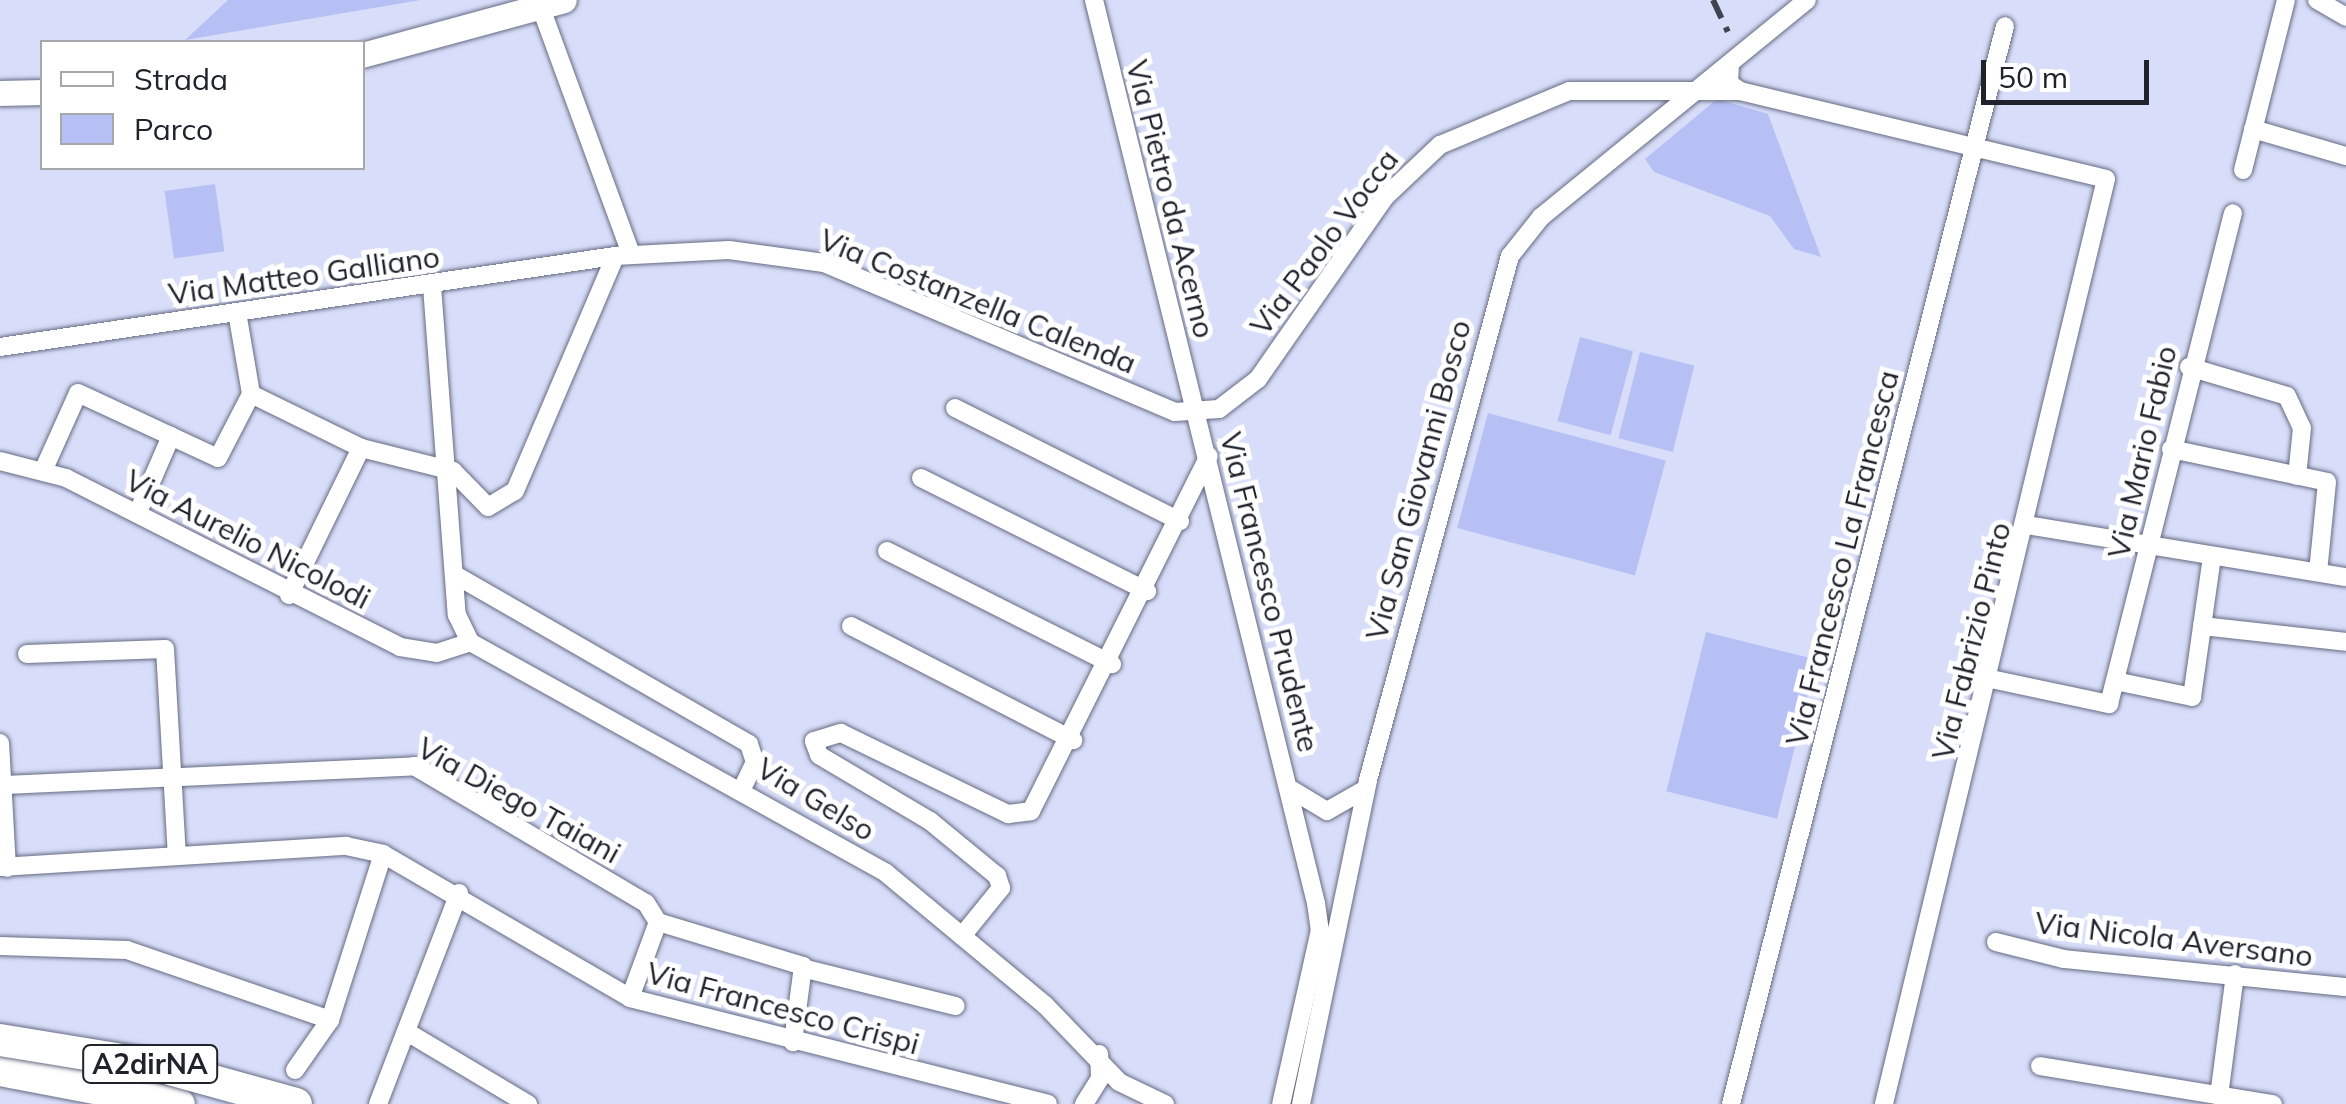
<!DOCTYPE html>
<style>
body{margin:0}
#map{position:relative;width:2346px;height:1104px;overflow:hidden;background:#d8def9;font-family:Mulish,sans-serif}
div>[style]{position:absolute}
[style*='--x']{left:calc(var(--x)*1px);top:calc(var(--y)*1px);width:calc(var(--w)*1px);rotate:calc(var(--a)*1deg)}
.green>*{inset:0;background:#b6c0f5;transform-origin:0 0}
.roads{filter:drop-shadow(0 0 2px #666b83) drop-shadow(0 0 2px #666b83)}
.street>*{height:18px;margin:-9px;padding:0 9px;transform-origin:9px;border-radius:9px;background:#fff}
.secondary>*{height:25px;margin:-12.5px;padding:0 12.5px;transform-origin:12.5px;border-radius:12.5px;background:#fff}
.highway>*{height:32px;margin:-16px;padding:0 16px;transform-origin:16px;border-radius:16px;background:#fff}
.rail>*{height:6px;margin-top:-3px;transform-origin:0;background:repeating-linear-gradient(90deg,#40424f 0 20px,transparent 0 30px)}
.bridges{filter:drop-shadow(0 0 2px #666b83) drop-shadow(0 0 2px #666b83)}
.highway-bridge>*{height:32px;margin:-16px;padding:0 16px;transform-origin:16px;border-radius:16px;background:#fff}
span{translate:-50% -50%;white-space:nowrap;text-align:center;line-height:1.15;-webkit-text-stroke:10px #fff;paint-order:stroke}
.shield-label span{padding:2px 8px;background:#fff;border:2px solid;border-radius:8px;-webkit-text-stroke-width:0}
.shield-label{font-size:28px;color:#20222c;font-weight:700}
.street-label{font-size:30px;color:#20222c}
.legend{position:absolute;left:40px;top:40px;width:325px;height:130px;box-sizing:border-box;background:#fff;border:2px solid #a6a7ab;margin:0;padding:12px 18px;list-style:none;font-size:30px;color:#20222c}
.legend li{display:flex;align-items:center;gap:20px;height:50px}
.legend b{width:50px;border:2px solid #a6a7ab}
.scale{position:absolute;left:1981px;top:60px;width:168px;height:45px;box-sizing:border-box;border:5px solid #20222c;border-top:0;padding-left:12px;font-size:30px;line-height:35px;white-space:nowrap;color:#20222c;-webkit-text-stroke:8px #fff;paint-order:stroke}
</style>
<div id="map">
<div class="green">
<i style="clip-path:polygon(228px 0,421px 0,185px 40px)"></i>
<i style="clip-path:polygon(1717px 99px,1768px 114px,1821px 257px,1794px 249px,1770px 216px,1654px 172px,1645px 159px)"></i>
<i style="left:215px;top:184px;width:68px;height:51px;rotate:82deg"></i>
<i style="left:1580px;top:337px;width:55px;height:87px;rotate:15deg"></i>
<i style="left:1640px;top:352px;width:56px;height:89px;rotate:14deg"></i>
<i style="left:1488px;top:413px;width:184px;height:119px;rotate:15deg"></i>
<i style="left:1706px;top:632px;width:114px;height:164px;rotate:14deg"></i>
</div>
<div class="roads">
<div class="street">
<i style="--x:1094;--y:0;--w:930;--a:76.19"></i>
<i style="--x:1316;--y:903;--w:27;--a:82"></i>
<i style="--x:1320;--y:930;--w:178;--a:102.6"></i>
<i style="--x:2317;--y:0;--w:34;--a:30"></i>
<i style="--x:541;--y:8;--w:262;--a:69.9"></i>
<i style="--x:1730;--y:64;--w:19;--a:93"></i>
<i style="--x:1729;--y:83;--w:14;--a:36"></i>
<i style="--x:1740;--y:91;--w:376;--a:13.5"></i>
<i style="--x:2106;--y:179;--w:951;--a:103.5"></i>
<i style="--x:2253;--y:129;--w:97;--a:16.2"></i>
<i style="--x:2243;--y:170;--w:175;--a:-75.8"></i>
<i style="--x:432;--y:286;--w:330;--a:85.7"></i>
<i style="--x:457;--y:615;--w:30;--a:64"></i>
<i style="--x:237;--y:312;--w:83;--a:80.3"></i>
<i style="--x:251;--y:394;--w:123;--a:26.1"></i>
<i style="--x:361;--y:448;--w:95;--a:14"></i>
<i style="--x:0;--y:347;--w:622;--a:-8.42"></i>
<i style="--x:615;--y:256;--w:114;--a:-3"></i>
<i style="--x:729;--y:250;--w:96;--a:7.8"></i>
<i style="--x:824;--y:263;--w:381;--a:23"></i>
<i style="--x:1175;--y:412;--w:44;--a:-3.9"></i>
<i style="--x:1219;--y:409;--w:49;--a:-37.6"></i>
<i style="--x:1258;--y:379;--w:222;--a:-55.1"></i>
<i style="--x:1385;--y:197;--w:76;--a:-43.4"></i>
<i style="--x:1440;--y:145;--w:140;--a:-22.7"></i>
<i style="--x:1569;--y:91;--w:171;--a:0"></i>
<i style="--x:2189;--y:367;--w:102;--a:16.5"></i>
<i style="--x:2287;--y:396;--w:35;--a:65"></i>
<i style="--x:2302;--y:428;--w:48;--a:95.9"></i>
<i style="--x:955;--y:408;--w:252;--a:26.7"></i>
<i style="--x:2171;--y:449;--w:159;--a:11.9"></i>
<i style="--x:2327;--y:482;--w:90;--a:95.7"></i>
<i style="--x:0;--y:461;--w:68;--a:14.4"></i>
<i style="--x:66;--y:478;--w:374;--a:26.8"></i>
<i style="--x:400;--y:647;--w:37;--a:9"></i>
<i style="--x:437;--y:653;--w:35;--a:-18"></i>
<i style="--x:43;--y:471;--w:85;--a:-65.8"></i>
<i style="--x:78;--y:393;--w:154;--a:24.9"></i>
<i style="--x:218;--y:458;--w:72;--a:-62.7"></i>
<i style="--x:453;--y:471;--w:50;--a:45.8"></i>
<i style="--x:488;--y:507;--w:31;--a:-31"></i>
<i style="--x:515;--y:491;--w:255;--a:-66.9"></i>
<i style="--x:921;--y:478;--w:253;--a:26.6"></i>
<i style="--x:138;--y:512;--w:83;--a:-66.5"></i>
<i style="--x:2027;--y:525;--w:323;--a:9.3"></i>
<i style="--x:887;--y:551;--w:252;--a:26.7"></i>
<i style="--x:457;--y:576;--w:337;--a:29.9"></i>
<i style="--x:749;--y:744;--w:19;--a:72"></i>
<i style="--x:755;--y:762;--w:28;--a:116"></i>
<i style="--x:289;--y:595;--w:164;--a:-63.9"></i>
<i style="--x:851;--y:626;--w:250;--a:27.2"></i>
<i style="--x:2202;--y:626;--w:145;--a:6.3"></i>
<i style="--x:470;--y:642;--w:476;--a:29"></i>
<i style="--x:886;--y:873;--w:207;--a:39.7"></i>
<i style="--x:1045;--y:1005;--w:107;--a:46.1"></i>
<i style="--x:1119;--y:1082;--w:51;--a:25.6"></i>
<i style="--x:27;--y:654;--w:138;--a:-2.1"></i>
<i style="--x:165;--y:649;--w:206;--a:86.7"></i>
<i style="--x:1991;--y:679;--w:121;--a:12"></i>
<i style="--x:2109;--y:704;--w:506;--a:-75.83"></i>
<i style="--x:2115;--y:681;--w:79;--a:11.7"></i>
<i style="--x:2192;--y:697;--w:141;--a:-81.9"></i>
<i style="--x:0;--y:743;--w:125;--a:86.8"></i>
<i style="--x:3;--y:785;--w:411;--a:-2.6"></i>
<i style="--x:414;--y:766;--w:269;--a:30.6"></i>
<i style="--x:646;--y:903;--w:22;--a:58"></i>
<i style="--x:658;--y:922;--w:152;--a:16.9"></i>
<i style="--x:803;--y:966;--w:77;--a:97.5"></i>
<i style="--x:1292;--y:790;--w:41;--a:31"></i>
<i style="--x:1327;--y:811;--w:43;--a:-29.6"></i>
<i style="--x:0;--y:867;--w:347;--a:-3.5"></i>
<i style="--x:346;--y:846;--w:38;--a:12"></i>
<i style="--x:383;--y:854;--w:286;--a:30.2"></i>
<i style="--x:630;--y:998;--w:431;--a:14.2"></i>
<i style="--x:962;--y:936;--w:62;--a:-50.9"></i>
<i style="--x:1001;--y:888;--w:13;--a:-108"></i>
<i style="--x:997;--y:876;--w:87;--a:-140.6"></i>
<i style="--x:930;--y:821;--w:129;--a:-149.3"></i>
<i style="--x:819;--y:755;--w:15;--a:-110"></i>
<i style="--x:814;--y:741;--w:28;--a:-17"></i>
<i style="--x:841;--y:733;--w:186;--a:25.9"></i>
<i style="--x:1008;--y:814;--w:23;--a:-7"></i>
<i style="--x:1031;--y:811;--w:397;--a:-63.4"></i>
<i style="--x:1996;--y:942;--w:70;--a:14"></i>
<i style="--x:2064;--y:959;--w:283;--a:5.7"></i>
<i style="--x:0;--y:946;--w:127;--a:1.8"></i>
<i style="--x:127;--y:950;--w:215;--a:19"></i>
<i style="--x:806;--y:969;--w:154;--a:13.9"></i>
<i style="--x:630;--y:998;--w:81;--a:-69.8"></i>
<i style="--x:407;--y:1032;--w:141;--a:30.8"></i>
<i style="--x:2040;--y:1066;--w:236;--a:9.3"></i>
<i style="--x:295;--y:1070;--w:61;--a:-55"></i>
<i style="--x:330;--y:1020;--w:174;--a:-72.3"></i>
<i style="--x:2219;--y:1096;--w:123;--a:-82.5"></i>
<i style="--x:378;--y:1104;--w:226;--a:-69"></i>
<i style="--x:1084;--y:1104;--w:31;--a:-58"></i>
<i style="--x:1100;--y:1078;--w:24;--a:-92"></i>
<i style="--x:1301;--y:1104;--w:331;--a:-78.3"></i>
<i style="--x:1368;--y:780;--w:543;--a:-74.84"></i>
<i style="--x:1510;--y:256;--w:50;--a:-51.5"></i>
<i style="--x:1541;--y:217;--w:343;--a:-39.2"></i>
<i style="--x:1731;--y:1104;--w:1112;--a:-75.74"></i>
</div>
<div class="secondary">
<i style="--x:362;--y:55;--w:209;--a:-15.2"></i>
<i style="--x:0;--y:93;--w:42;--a:-1.4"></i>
</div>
<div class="highway">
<i style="--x:0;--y:1070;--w:182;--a:10.8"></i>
</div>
</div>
<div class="rail">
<i style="--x:1713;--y:0;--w:35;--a:65"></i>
</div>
<div class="bridges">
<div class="highway-bridge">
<i style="--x:0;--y:1040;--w:161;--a:9.3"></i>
<i style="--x:159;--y:1066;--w:142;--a:15.5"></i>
</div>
</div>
<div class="shield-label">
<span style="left:150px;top:1064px">A2dirNA</span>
</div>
<div class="street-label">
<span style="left:1171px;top:199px;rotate:76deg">Via Pietro da Acerno</span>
<span style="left:1324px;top:242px;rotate:-53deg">Via Paolo Vocca</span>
<span style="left:304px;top:275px;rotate:-8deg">Via Matteo Galliano</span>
<span style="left:978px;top:301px;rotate:22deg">Via Costanzella Calenda</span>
<span style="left:2142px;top:452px;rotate:-77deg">Via Mario Fabio</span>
<span style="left:1418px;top:480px;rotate:-75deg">Via San Giovanni Bosco</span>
<span style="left:248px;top:539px;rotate:27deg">Via Aurelio Nicolodi</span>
<span style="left:1842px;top:558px;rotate:-76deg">Via Francesco La Francesca</span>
<span style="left:1270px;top:592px;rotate:76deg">Via Francesco Prudente</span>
<span style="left:1971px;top:641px;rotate:-76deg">Via Fabrizio Pinto</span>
<span style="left:816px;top:799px;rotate:31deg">Via Gelso</span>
<span style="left:519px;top:800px;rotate:29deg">Via Diego Taiani</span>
<span style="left:2174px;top:939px;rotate:7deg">Via Nicola Aversano</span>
<span style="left:783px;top:1008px;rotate:15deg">Via Francesco Crispi</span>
</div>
<ul class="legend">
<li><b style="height:12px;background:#fff"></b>Strada</li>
<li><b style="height:28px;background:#b6c0f5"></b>Parco</li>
</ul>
<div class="scale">50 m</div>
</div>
